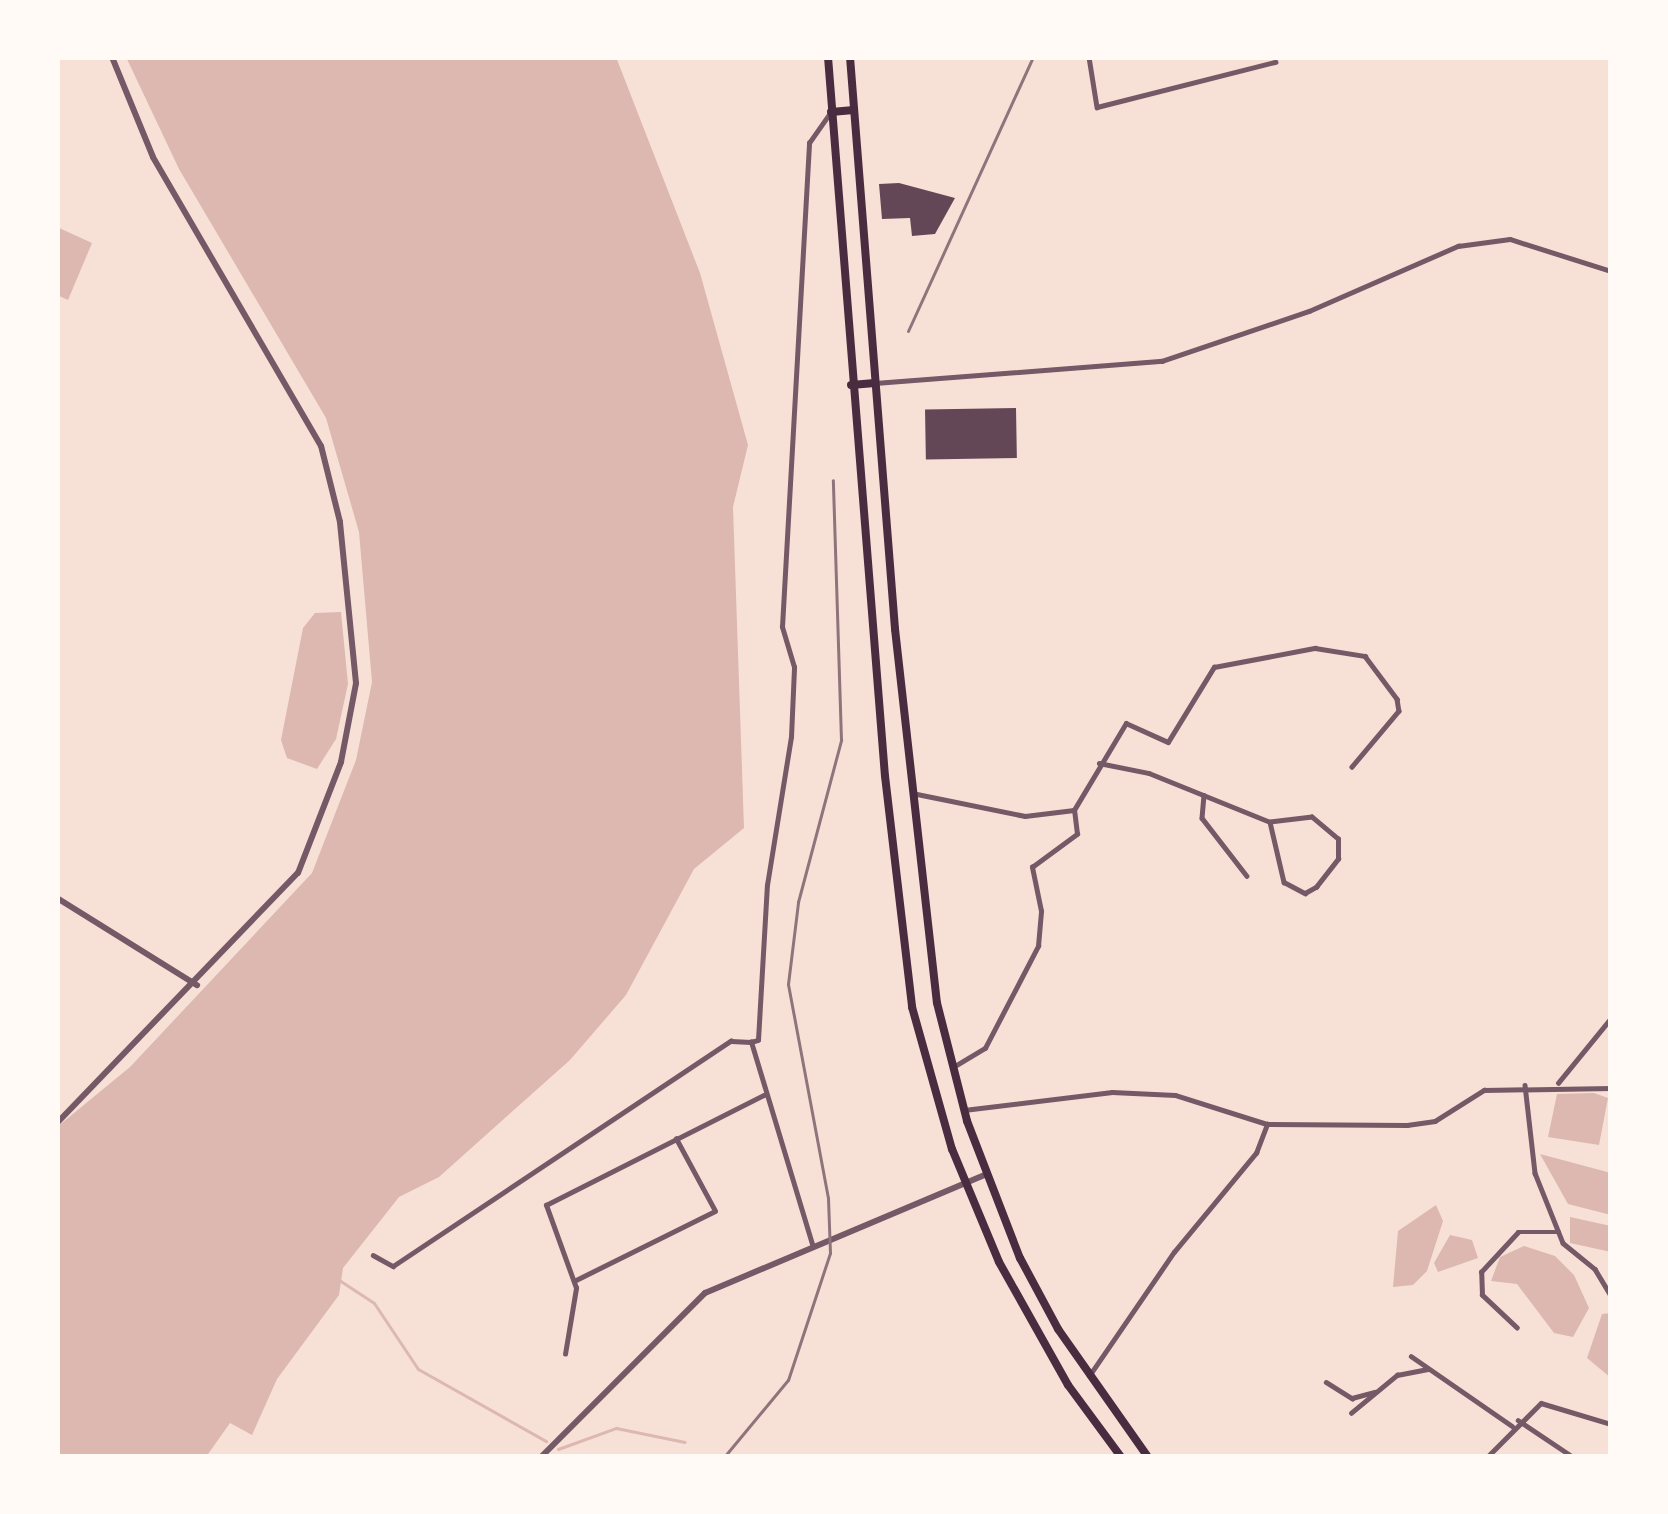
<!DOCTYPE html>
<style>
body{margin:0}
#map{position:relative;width:1668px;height:1514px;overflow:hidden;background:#f7e1d7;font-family:Helvetica,sans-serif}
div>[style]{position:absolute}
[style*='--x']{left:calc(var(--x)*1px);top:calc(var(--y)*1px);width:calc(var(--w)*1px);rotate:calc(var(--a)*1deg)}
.water>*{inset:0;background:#dcb8b0}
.stream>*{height:3px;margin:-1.5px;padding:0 1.5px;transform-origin:1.5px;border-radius:1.5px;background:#dcb8b0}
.building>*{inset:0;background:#644757;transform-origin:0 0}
.minor>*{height:4.5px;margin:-2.25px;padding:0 2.25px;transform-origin:2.25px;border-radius:2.25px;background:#755966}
.tertiary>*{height:6px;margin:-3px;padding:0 3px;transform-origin:3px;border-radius:3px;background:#755966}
.primary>*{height:8px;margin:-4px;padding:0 4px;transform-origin:4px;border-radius:4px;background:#4a2c40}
.rail>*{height:3px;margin:-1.5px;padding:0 1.5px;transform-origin:1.5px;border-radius:1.5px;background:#8f747c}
span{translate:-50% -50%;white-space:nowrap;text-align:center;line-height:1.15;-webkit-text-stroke:9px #fffaf5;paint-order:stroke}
.frame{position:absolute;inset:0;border:60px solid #fffaf5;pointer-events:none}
</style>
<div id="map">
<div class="water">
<i style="clip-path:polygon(126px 57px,616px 57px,700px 273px,748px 445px,733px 507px,744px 828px,694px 869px,626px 995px,570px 1060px,439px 1177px,399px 1197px,343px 1268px,339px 1295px,277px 1379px,252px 1435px,230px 1423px,206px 1457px,57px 1457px,57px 1127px,130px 1067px,312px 873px,356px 760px,372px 682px,359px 532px,326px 418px,179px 169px)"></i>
<i style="clip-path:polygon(57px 227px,92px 243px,68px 300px,57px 295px)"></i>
<i style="clip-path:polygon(341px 612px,348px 684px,336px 739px,317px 769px,287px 758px,281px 740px,303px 628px,315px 613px)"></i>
<i style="clip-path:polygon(1594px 1093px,1608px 1098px,1599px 1145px,1548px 1137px,1557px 1094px)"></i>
<i style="clip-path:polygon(1540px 1154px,1611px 1173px,1611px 1215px,1568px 1204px)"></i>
<i style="clip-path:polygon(1436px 1205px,1443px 1221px,1427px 1271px,1413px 1285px,1393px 1287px,1398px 1231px)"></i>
<i style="clip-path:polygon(1570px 1217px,1611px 1226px,1611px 1252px,1570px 1243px)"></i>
<i style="clip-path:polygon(1450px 1235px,1472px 1240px,1478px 1258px,1438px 1272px,1434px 1263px)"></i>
<i style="clip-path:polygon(1524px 1246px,1555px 1256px,1574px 1275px,1589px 1308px,1573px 1337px,1554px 1333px,1517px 1284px,1491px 1281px,1500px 1257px)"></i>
<i style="clip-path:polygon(1611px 1313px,1611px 1378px,1587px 1358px,1602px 1314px)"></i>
</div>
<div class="stream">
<i style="--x:339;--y:1280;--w:42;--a:33.3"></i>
<i style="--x:374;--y:1303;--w:79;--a:56.3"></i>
<i style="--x:418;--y:1369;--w:147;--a:29.4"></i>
<i style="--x:558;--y:1449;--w:62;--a:-19.9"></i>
<i style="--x:616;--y:1428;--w:70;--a:11.5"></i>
</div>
<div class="building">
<i style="clip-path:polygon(899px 183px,955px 198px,935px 234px,912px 236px,910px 218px,882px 219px,879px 184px)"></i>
<i style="left:1016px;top:408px;width:50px;height:91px;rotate:89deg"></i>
</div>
<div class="minor">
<i style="--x:1089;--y:57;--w:51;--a:80.9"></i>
<i style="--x:1097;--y:107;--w:184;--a:-14.2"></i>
<i style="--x:875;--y:383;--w:288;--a:-4.4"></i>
<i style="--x:1162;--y:361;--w:155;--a:-18.8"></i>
<i style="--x:1309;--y:311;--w:163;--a:-23.6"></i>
<i style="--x:1458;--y:246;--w:52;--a:-7.7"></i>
<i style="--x:1510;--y:239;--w:106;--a:17.6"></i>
<i style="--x:1099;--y:763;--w:51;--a:11.3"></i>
<i style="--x:1149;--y:773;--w:131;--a:22"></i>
<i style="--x:1270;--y:822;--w:62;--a:76.9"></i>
<i style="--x:1284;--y:882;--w:24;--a:28"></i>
<i style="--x:1305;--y:893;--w:13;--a:-29"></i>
<i style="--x:1316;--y:887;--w:36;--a:-52"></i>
<i style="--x:1338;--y:859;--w:20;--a:-90"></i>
<i style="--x:1338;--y:839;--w:34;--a:-140"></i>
<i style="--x:1312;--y:817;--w:42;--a:173.2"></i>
<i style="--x:917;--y:794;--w:110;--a:11.5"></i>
<i style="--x:1025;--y:816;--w:49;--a:-7"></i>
<i style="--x:1074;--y:810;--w:101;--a:-59.1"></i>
<i style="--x:1126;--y:723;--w:46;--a:24.3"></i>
<i style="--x:1168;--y:742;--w:88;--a:-58.5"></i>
<i style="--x:1214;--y:667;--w:103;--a:-10.7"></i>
<i style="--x:1315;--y:648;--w:51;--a:9.1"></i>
<i style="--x:1365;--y:656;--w:54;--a:53.3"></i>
<i style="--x:1397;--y:699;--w:12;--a:81"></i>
<i style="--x:1399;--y:711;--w:73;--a:130"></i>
<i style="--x:1204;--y:795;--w:23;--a:95"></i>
<i style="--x:1202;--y:818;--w:73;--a:52.2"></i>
<i style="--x:955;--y:1066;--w:35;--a:-31"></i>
<i style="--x:985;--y:1048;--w:115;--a:-62.5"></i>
<i style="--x:1038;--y:946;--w:35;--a:-85"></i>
<i style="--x:1041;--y:911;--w:45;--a:-101.6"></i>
<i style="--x:1032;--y:867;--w:56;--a:-36.3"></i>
<i style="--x:1077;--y:834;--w:24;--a:-97"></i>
<i style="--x:1558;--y:1083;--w:84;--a:-50.8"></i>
<i style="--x:1525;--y:1085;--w:89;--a:83.5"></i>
<i style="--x:1535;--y:1173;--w:75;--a:68.2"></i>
<i style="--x:1563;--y:1243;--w:41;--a:39.1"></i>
<i style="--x:1595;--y:1269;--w:31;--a:59"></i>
<i style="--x:964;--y:1110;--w:149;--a:-6.9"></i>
<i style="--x:1112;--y:1092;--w:63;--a:2.7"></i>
<i style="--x:1175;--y:1095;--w:96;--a:17.5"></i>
<i style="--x:1267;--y:1124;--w:140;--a:0.4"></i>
<i style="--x:1407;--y:1125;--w:28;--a:-8"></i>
<i style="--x:1435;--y:1121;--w:58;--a:-32.3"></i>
<i style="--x:1484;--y:1090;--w:127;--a:-0.9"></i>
<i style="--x:812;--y:1244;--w:211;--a:-106.8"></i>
<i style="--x:751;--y:1042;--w:7;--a:-16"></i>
<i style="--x:758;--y:1040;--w:155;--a:-86.7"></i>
<i style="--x:767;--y:885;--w:150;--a:-80.8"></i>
<i style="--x:791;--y:737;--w:70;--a:-87.5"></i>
<i style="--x:794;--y:667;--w:42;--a:-106.7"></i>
<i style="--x:782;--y:627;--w:485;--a:-86.8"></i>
<i style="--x:809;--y:143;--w:38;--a:-55"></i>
<i style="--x:373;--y:1255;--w:23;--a:29"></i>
<i style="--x:393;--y:1266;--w:406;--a:-33.7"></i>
<i style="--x:731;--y:1041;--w:20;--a:3"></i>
<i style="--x:574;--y:1281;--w:157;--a:-26.4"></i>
<i style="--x:715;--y:1211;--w:82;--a:-118.4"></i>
<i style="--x:1517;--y:1328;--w:48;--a:-136.7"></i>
<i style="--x:1482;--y:1295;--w:23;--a:-92"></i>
<i style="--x:1481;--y:1272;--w:54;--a:-47.2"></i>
<i style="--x:1518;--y:1232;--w:41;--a:0"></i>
<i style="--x:565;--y:1354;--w:67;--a:-80.5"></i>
<i style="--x:576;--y:1288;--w:88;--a:-109.9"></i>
<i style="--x:546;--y:1205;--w:244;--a:-26.8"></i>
<i style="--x:1411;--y:1356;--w:123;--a:34.7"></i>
<i style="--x:1089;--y:1376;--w:150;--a:-55.6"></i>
<i style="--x:1174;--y:1252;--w:129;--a:-50.4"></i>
<i style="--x:1256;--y:1153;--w:31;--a:-69"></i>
<i style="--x:1326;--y:1382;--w:31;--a:32"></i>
<i style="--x:1352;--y:1398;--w:23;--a:-15"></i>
<i style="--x:1351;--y:1413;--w:60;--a:-39.6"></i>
<i style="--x:1397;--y:1375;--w:31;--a:-11"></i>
<i style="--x:1518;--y:1420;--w:66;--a:33.9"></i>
<i style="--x:1487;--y:1457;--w:76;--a:-45"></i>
<i style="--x:1541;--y:1403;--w:73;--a:16.7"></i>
</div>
<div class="tertiary">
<i style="--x:57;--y:898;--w:165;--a:31.9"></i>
<i style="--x:57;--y:1123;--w:347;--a:-46.1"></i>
<i style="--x:298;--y:873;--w:119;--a:-68.8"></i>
<i style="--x:341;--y:762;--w:80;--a:-79.2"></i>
<i style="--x:356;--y:683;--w:162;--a:-95.7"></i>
<i style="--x:340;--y:522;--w:78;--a:-104"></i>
<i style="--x:321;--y:446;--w:334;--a:-120.2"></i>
<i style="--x:153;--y:157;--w:108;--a:-112.3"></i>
<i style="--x:541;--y:1457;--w:232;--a:-45"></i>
<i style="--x:705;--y:1293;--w:306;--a:-22.9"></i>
</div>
<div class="primary">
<i style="--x:828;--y:57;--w:721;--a:85.47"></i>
<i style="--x:885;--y:776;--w:233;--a:83.3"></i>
<i style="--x:912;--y:1007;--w:148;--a:74.3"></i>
<i style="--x:952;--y:1149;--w:122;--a:67.4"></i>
<i style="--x:999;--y:1262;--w:141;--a:60.7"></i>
<i style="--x:1068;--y:1385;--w:89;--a:53.6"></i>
<i style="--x:850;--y:57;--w:574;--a:85.5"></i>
<i style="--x:895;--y:629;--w:376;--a:83.6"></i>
<i style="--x:937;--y:1003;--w:122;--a:75.7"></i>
<i style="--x:967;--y:1121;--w:147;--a:68.9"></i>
<i style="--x:1020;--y:1258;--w:81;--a:61.8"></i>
<i style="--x:1058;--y:1329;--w:156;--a:54.9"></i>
<i style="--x:831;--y:112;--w:23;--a:-5"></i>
<i style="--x:851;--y:385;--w:24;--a:-5"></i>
</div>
<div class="rail">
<i style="--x:908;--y:331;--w:301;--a:-65.5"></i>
<i style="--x:724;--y:1457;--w:100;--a:-50.3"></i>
<i style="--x:788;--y:1380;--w:134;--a:-71.7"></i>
<i style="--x:830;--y:1253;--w:55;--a:-92.1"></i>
<i style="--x:828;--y:1198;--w:218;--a:-100.6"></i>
<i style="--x:788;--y:984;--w:83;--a:-83"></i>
<i style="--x:798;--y:902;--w:168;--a:-75.1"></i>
<i style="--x:841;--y:740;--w:260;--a:-91.8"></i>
</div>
<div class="frame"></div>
</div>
